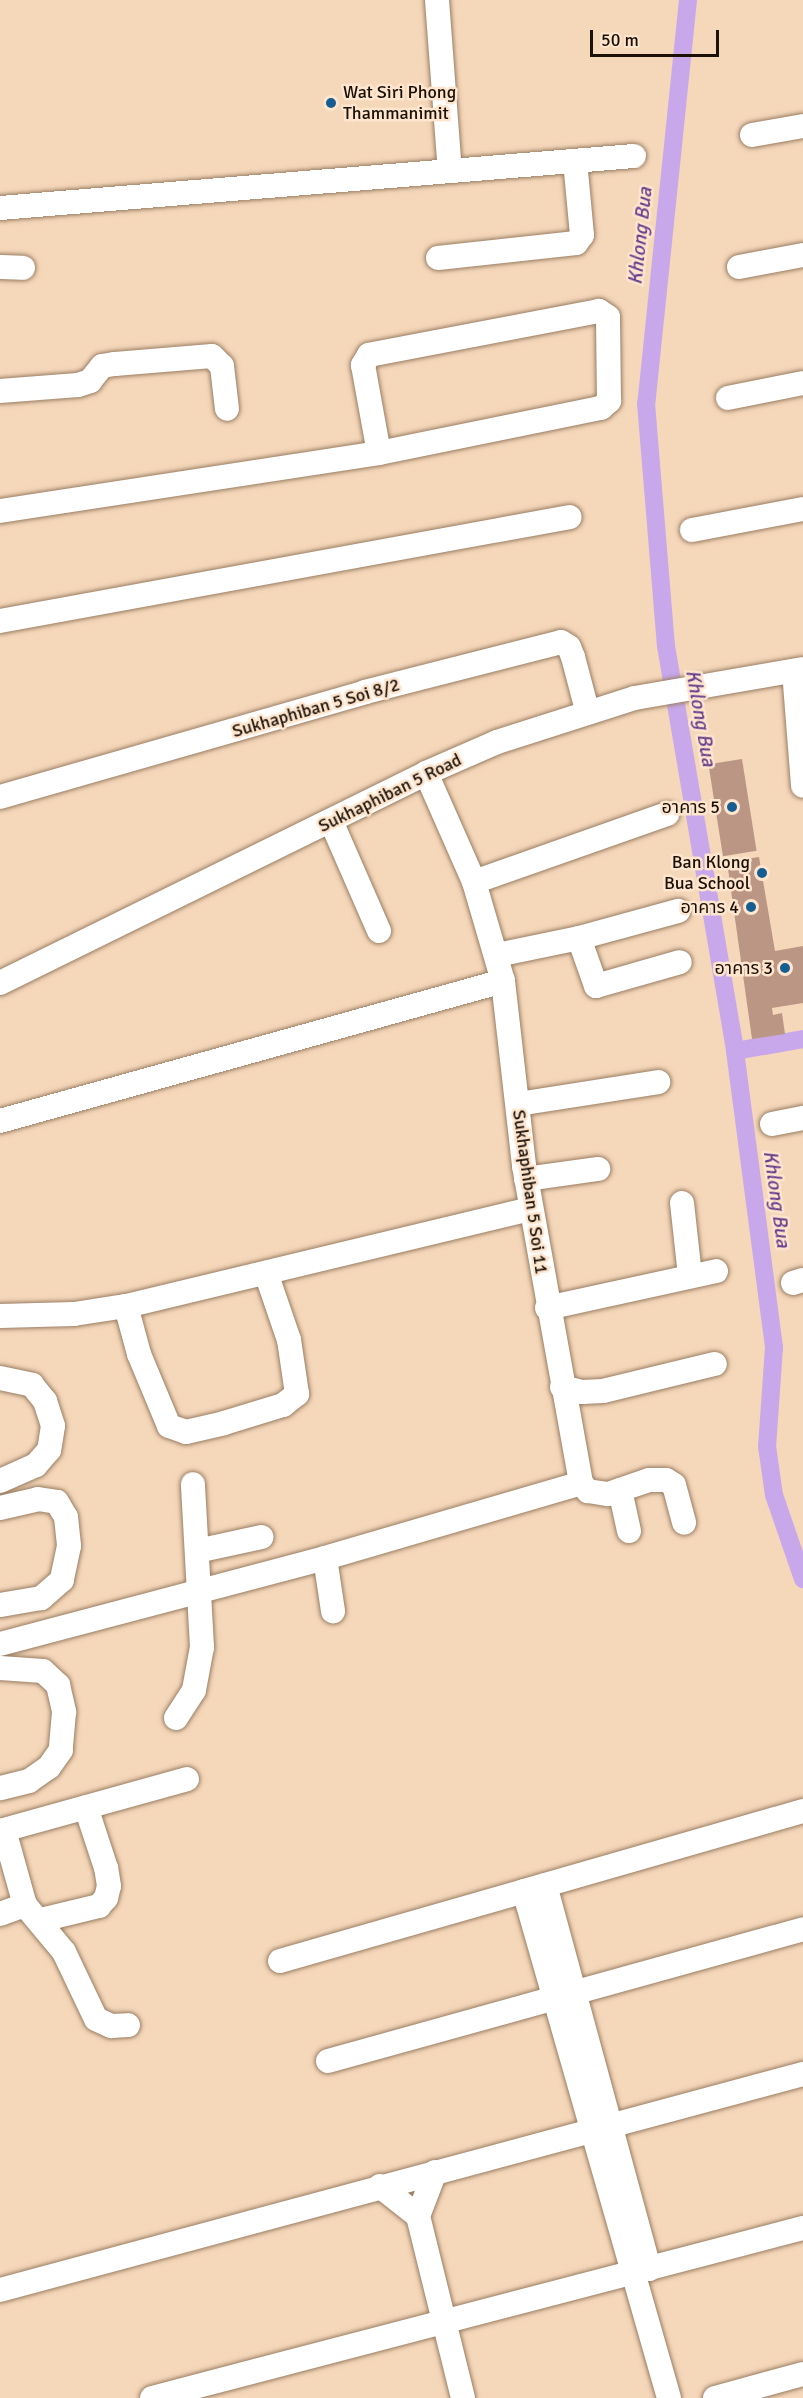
<!DOCTYPE html>
<meta charset="utf-8">
<style>
body{margin:0}
#map{position:relative;width:803px;height:2398px;overflow:hidden;background:#f5d7ba;font-family:Signika,"Noto Sans Thai",sans-serif}
div>[style]{position:absolute}
[style*='--x']{left:calc(var(--x)*1px);top:calc(var(--y)*1px);width:calc(var(--w)*1px);rotate:calc(var(--a)*1deg)}
.canal>*{height:18px;margin:-9px;padding:0 9px;transform-origin:9px;border-radius:9px;background:#c8a8eb}
.building>*{inset:0;background:#bb9685;transform-origin:0 0}
.roads{filter:drop-shadow(0 0 2px #9a7e63) drop-shadow(0 0 2px #9a7e63)}
.minor>*{height:24px;margin:-12px;padding:0 12px;transform-origin:12px;border-radius:12px;background:#fff}
.dots>*{width:16px;height:16px;translate:-50% -50%;box-sizing:border-box;border:3px solid #fee5ce;border-radius:50%}
span{translate:-50% -50%;white-space:nowrap;text-align:center;line-height:1.15;-webkit-text-stroke:5px #fee5ce;paint-order:stroke}
.poi-label{font-size:18px;color:#1b1107}
.left{translate:0 -50%;text-align:left}
.right{translate:-100% -50%;text-align:right}
.street-label{font-size:18px;color:#1b1107}
.water-label{font-size:20px;color:#673e8d;font-style:italic}
.scale{position:absolute;left:590px;top:30px;width:129px;height:27px;box-sizing:border-box;border:3px solid #1b1107;border-top:0;padding-left:8px;font-size:18px;line-height:21px;white-space:nowrap;color:#1b1107;-webkit-text-stroke:4px #fee5ce;paint-order:stroke}
</style>
<div id="map">
<div class="canal">
<i style="--x:688;--y:0;--w:405;--a:95.9"></i>
<i style="--x:646;--y:403;--w:244;--a:85.3"></i>
<i style="--x:666;--y:646;--w:411;--a:80.3"></i>
<i style="--x:735;--y:1051;--w:299;--a:82.5"></i>
<i style="--x:774;--y:1347;--w:99;--a:94"></i>
<i style="--x:767;--y:1446;--w:49;--a:81.9"></i>
<i style="--x:774;--y:1495;--w:89;--a:71"></i>
<i style="--x:735;--y:1051;--w:69;--a:-10"></i>
</div>
<div class="building">
<i style="left:742px;top:759px;width:93px;height:34px;rotate:81deg"></i>
<i style="clip-path:polygon(759px 857px,775px 951px,803px 946px,803px 1003px,772px 1008px,773px 1015px,782px 1013px,785px 1034px,752px 1039px,727px 862px)"></i>
</div>
<div class="roads">
<div class="minor">
<i style="--x:437;--y:0;--w:171;--a:85.7"></i>
<i style="--x:752;--y:135;--w:52;--a:-10"></i>
<i style="--x:0;--y:208;--w:636;--a:-4.69"></i>
<i style="--x:438;--y:258;--w:139;--a:-6.2"></i>
<i style="--x:576;--y:243;--w:10;--a:-53"></i>
<i style="--x:582;--y:235;--w:74;--a:-95.4"></i>
<i style="--x:0;--y:267;--w:23;--a:2"></i>
<i style="--x:739;--y:267;--w:65;--a:-10.6"></i>
<i style="--x:0;--y:391;--w:78;--a:-4.4"></i>
<i style="--x:78;--y:385;--w:13;--a:-18"></i>
<i style="--x:90;--y:381;--w:19;--a:-51"></i>
<i style="--x:102;--y:366;--w:13;--a:-9"></i>
<i style="--x:115;--y:364;--w:97;--a:-4.7"></i>
<i style="--x:212;--y:356;--w:14;--a:45"></i>
<i style="--x:222;--y:366;--w:43;--a:83.4"></i>
<i style="--x:728;--y:398;--w:76;--a:-11.3"></i>
<i style="--x:0;--y:511;--w:383;--a:-8.7"></i>
<i style="--x:379;--y:453;--w:227;--a:-11.5"></i>
<i style="--x:601;--y:408;--w:11;--a:-41"></i>
<i style="--x:609;--y:401;--w:84;--a:-90.7"></i>
<i style="--x:608;--y:317;--w:11;--a:-146"></i>
<i style="--x:599;--y:311;--w:234;--a:169.2"></i>
<i style="--x:369;--y:355;--w:12;--a:121"></i>
<i style="--x:363;--y:365;--w:89;--a:79.7"></i>
<i style="--x:692;--y:530;--w:113;--a:-10.7"></i>
<i style="--x:0;--y:621;--w:579;--a:-10.34"></i>
<i style="--x:794;--y:671;--w:115;--a:85.5"></i>
<i style="--x:426;--y:773;--w:119;--a:66.2"></i>
<i style="--x:474;--y:882;--w:103;--a:73.7"></i>
<i style="--x:503;--y:981;--w:186;--a:83.5"></i>
<i style="--x:524;--y:1166;--w:322;--a:79.8"></i>
<i style="--x:581;--y:1483;--w:11;--a:49"></i>
<i style="--x:588;--y:1491;--w:20;--a:9"></i>
<i style="--x:608;--y:1494;--w:43;--a:-18.9"></i>
<i style="--x:649;--y:1480;--w:17;--a:0"></i>
<i style="--x:666;--y:1480;--w:9;--a:32"></i>
<i style="--x:674;--y:1485;--w:39;--a:75"></i>
<i style="--x:0;--y:797;--w:380;--a:-16"></i>
<i style="--x:365;--y:692;--w:202;--a:-14.3"></i>
<i style="--x:561;--y:642;--w:9;--a:32"></i>
<i style="--x:569;--y:647;--w:11;--a:68"></i>
<i style="--x:573;--y:657;--w:55;--a:75.2"></i>
<i style="--x:331;--y:821;--w:120;--a:66.4"></i>
<i style="--x:474;--y:882;--w:205;--a:-19.4"></i>
<i style="--x:579;--y:938;--w:51;--a:70.5"></i>
<i style="--x:596;--y:986;--w:87;--a:-15.9"></i>
<i style="--x:497;--y:955;--w:84;--a:-11.7"></i>
<i style="--x:579;--y:938;--w:103;--a:-15.3"></i>
<i style="--x:0;--y:983;--w:475;--a:-26.2"></i>
<i style="--x:426;--y:773;--w:77;--a:-23.6"></i>
<i style="--x:497;--y:742;--w:145;--a:-17.7"></i>
<i style="--x:635;--y:698;--w:170;--a:-9.8"></i>
<i style="--x:518;--y:1104;--w:142;--a:-8.9"></i>
<i style="--x:0;--y:1121;--w:522;--a:-15.55"></i>
<i style="--x:772;--y:1124;--w:32;--a:-11"></i>
<i style="--x:526;--y:1179;--w:73;--a:-7.9"></i>
<i style="--x:682;--y:1203;--w:73;--a:83.7"></i>
<i style="--x:793;--y:1283;--w:10;--a:-17"></i>
<i style="--x:126;--y:1306;--w:50;--a:74.8"></i>
<i style="--x:139;--y:1354;--w:78;--a:67.4"></i>
<i style="--x:169;--y:1426;--w:18;--a:19"></i>
<i style="--x:186;--y:1432;--w:39;--a:-13"></i>
<i style="--x:224;--y:1423;--w:62;--a:-17"></i>
<i style="--x:283;--y:1405;--w:18;--a:-38"></i>
<i style="--x:297;--y:1394;--w:55;--a:-98.4"></i>
<i style="--x:289;--y:1340;--w:71;--a:-108.9"></i>
<i style="--x:547;--y:1308;--w:173;--a:-12.3"></i>
<i style="--x:0;--y:1316;--w:74;--a:-1.5"></i>
<i style="--x:74;--y:1314;--w:53;--a:-8.7"></i>
<i style="--x:126;--y:1306;--w:416;--a:-13.5"></i>
<i style="--x:0;--y:1378;--w:33;--a:12"></i>
<i style="--x:32;--y:1385;--w:21;--a:51"></i>
<i style="--x:45;--y:1401;--w:26;--a:72"></i>
<i style="--x:53;--y:1426;--w:24;--a:99"></i>
<i style="--x:49;--y:1450;--w:20;--a:131"></i>
<i style="--x:36;--y:1465;--w:39;--a:156"></i>
<i style="--x:562;--y:1387;--w:21;--a:14"></i>
<i style="--x:582;--y:1392;--w:21;--a:-3"></i>
<i style="--x:603;--y:1391;--w:115;--a:-13.6"></i>
<i style="--x:620;--y:1490;--w:42;--a:77.6"></i>
<i style="--x:0;--y:1508;--w:39;--a:-13"></i>
<i style="--x:38;--y:1499;--w:19;--a:9"></i>
<i style="--x:57;--y:1502;--w:17;--a:59"></i>
<i style="--x:66;--y:1517;--w:29;--a:84"></i>
<i style="--x:69;--y:1546;--w:35;--a:102"></i>
<i style="--x:62;--y:1580;--w:28;--a:139"></i>
<i style="--x:41;--y:1598;--w:42;--a:170.3"></i>
<i style="--x:197;--y:1551;--w:66;--a:-12.2"></i>
<i style="--x:325;--y:1558;--w:54;--a:81.4"></i>
<i style="--x:0;--y:1644;--w:336;--a:-14.8"></i>
<i style="--x:325;--y:1558;--w:267;--a:-16.3"></i>
<i style="--x:0;--y:1668;--w:43;--a:4"></i>
<i style="--x:43;--y:1671;--w:21;--a:43"></i>
<i style="--x:58;--y:1685;--w:28;--a:77"></i>
<i style="--x:64;--y:1712;--w:38;--a:95"></i>
<i style="--x:61;--y:1750;--w:21;--a:125"></i>
<i style="--x:49;--y:1767;--w:24;--a:145"></i>
<i style="--x:29;--y:1781;--w:30;--a:166"></i>
<i style="--x:176;--y:1718;--w:33;--a:-57"></i>
<i style="--x:194;--y:1690;--w:44;--a:-79.5"></i>
<i style="--x:202;--y:1647;--w:163;--a:-93.2"></i>
<i style="--x:4;--y:1830;--w:78;--a:74.4"></i>
<i style="--x:25;--y:1905;--w:61;--a:50.3"></i>
<i style="--x:64;--y:1952;--w:74;--a:64.5"></i>
<i style="--x:96;--y:2019;--w:17;--a:25"></i>
<i style="--x:111;--y:2026;--w:17;--a:-3"></i>
<i style="--x:0;--y:1831;--w:194;--a:-15.5"></i>
<i style="--x:545;--y:1885;--w:398;--a:74.8"></i>
<i style="--x:524;--y:1891;--w:527;--a:74.04"></i>
<i style="--x:0;--y:1914;--w:27;--a:-20"></i>
<i style="--x:41;--y:1920;--w:60;--a:-13.6"></i>
<i style="--x:99;--y:1906;--w:11;--a:-49"></i>
<i style="--x:106;--y:1898;--w:12;--a:-76"></i>
<i style="--x:109;--y:1886;--w:18;--a:-99"></i>
<i style="--x:106;--y:1868;--w:64;--a:-108.2"></i>
<i style="--x:280;--y:1961;--w:544;--a:-16"></i>
<i style="--x:328;--y:2061;--w:493;--a:-15.5"></i>
<i style="--x:435;--y:2172;--w:47;--a:111.1"></i>
<i style="--x:418;--y:2216;--w:187;--a:76.1"></i>
<i style="--x:380;--y:2186;--w:48;--a:38.3"></i>
<i style="--x:0;--y:2290;--w:832;--a:-15.06"></i>
<i style="--x:152;--y:2398;--w:673;--a:-14.64"></i>
<i style="--x:715;--y:2398;--w:91;--a:-15.3"></i>
</div>
</div>
<div class="dots">
<i style="left:331px;top:103px;background:#165e92"></i>
<i style="left:732px;top:807px;background:#165e92"></i>
<i style="left:762px;top:873px;background:#165e92"></i>
<i style="left:751px;top:907px;background:#165e92"></i>
<i style="left:785px;top:968px;background:#165e92"></i>
</div>
<div class="poi-label">
<span class="left" style="left:343px;top:103px">Wat Siri Phong<br>Thammanimit</span>
<span class="right" style="left:720px;top:807px">อาคาร 5</span>
<span class="right" style="left:750px;top:873px">Ban Klong<br>Bua School</span>
<span class="right" style="left:739px;top:907px">อาคาร 4</span>
<span class="right" style="left:773px;top:968px">อาคาร 3</span>
</div>
<div class="street-label">
<span style="left:316px;top:708px;rotate:-16deg">Sukhaphiban 5 Soi 8/2</span>
<span style="left:390px;top:793px;rotate:-26deg">Sukhaphiban 5 Road</span>
<span style="left:530px;top:1192px;rotate:82deg">Sukhaphiban 5 Soi 11</span>
</div>
<div class="water-label">
<span style="left:640px;top:236px;rotate:-84deg">Khlong Bua</span>
<span style="left:701px;top:718px;rotate:80deg">Khlong Bua</span>
<span style="left:777px;top:1199px;rotate:82deg">Khlong Bua</span>
</div>
<div class="scale">50 m</div>
</div>
